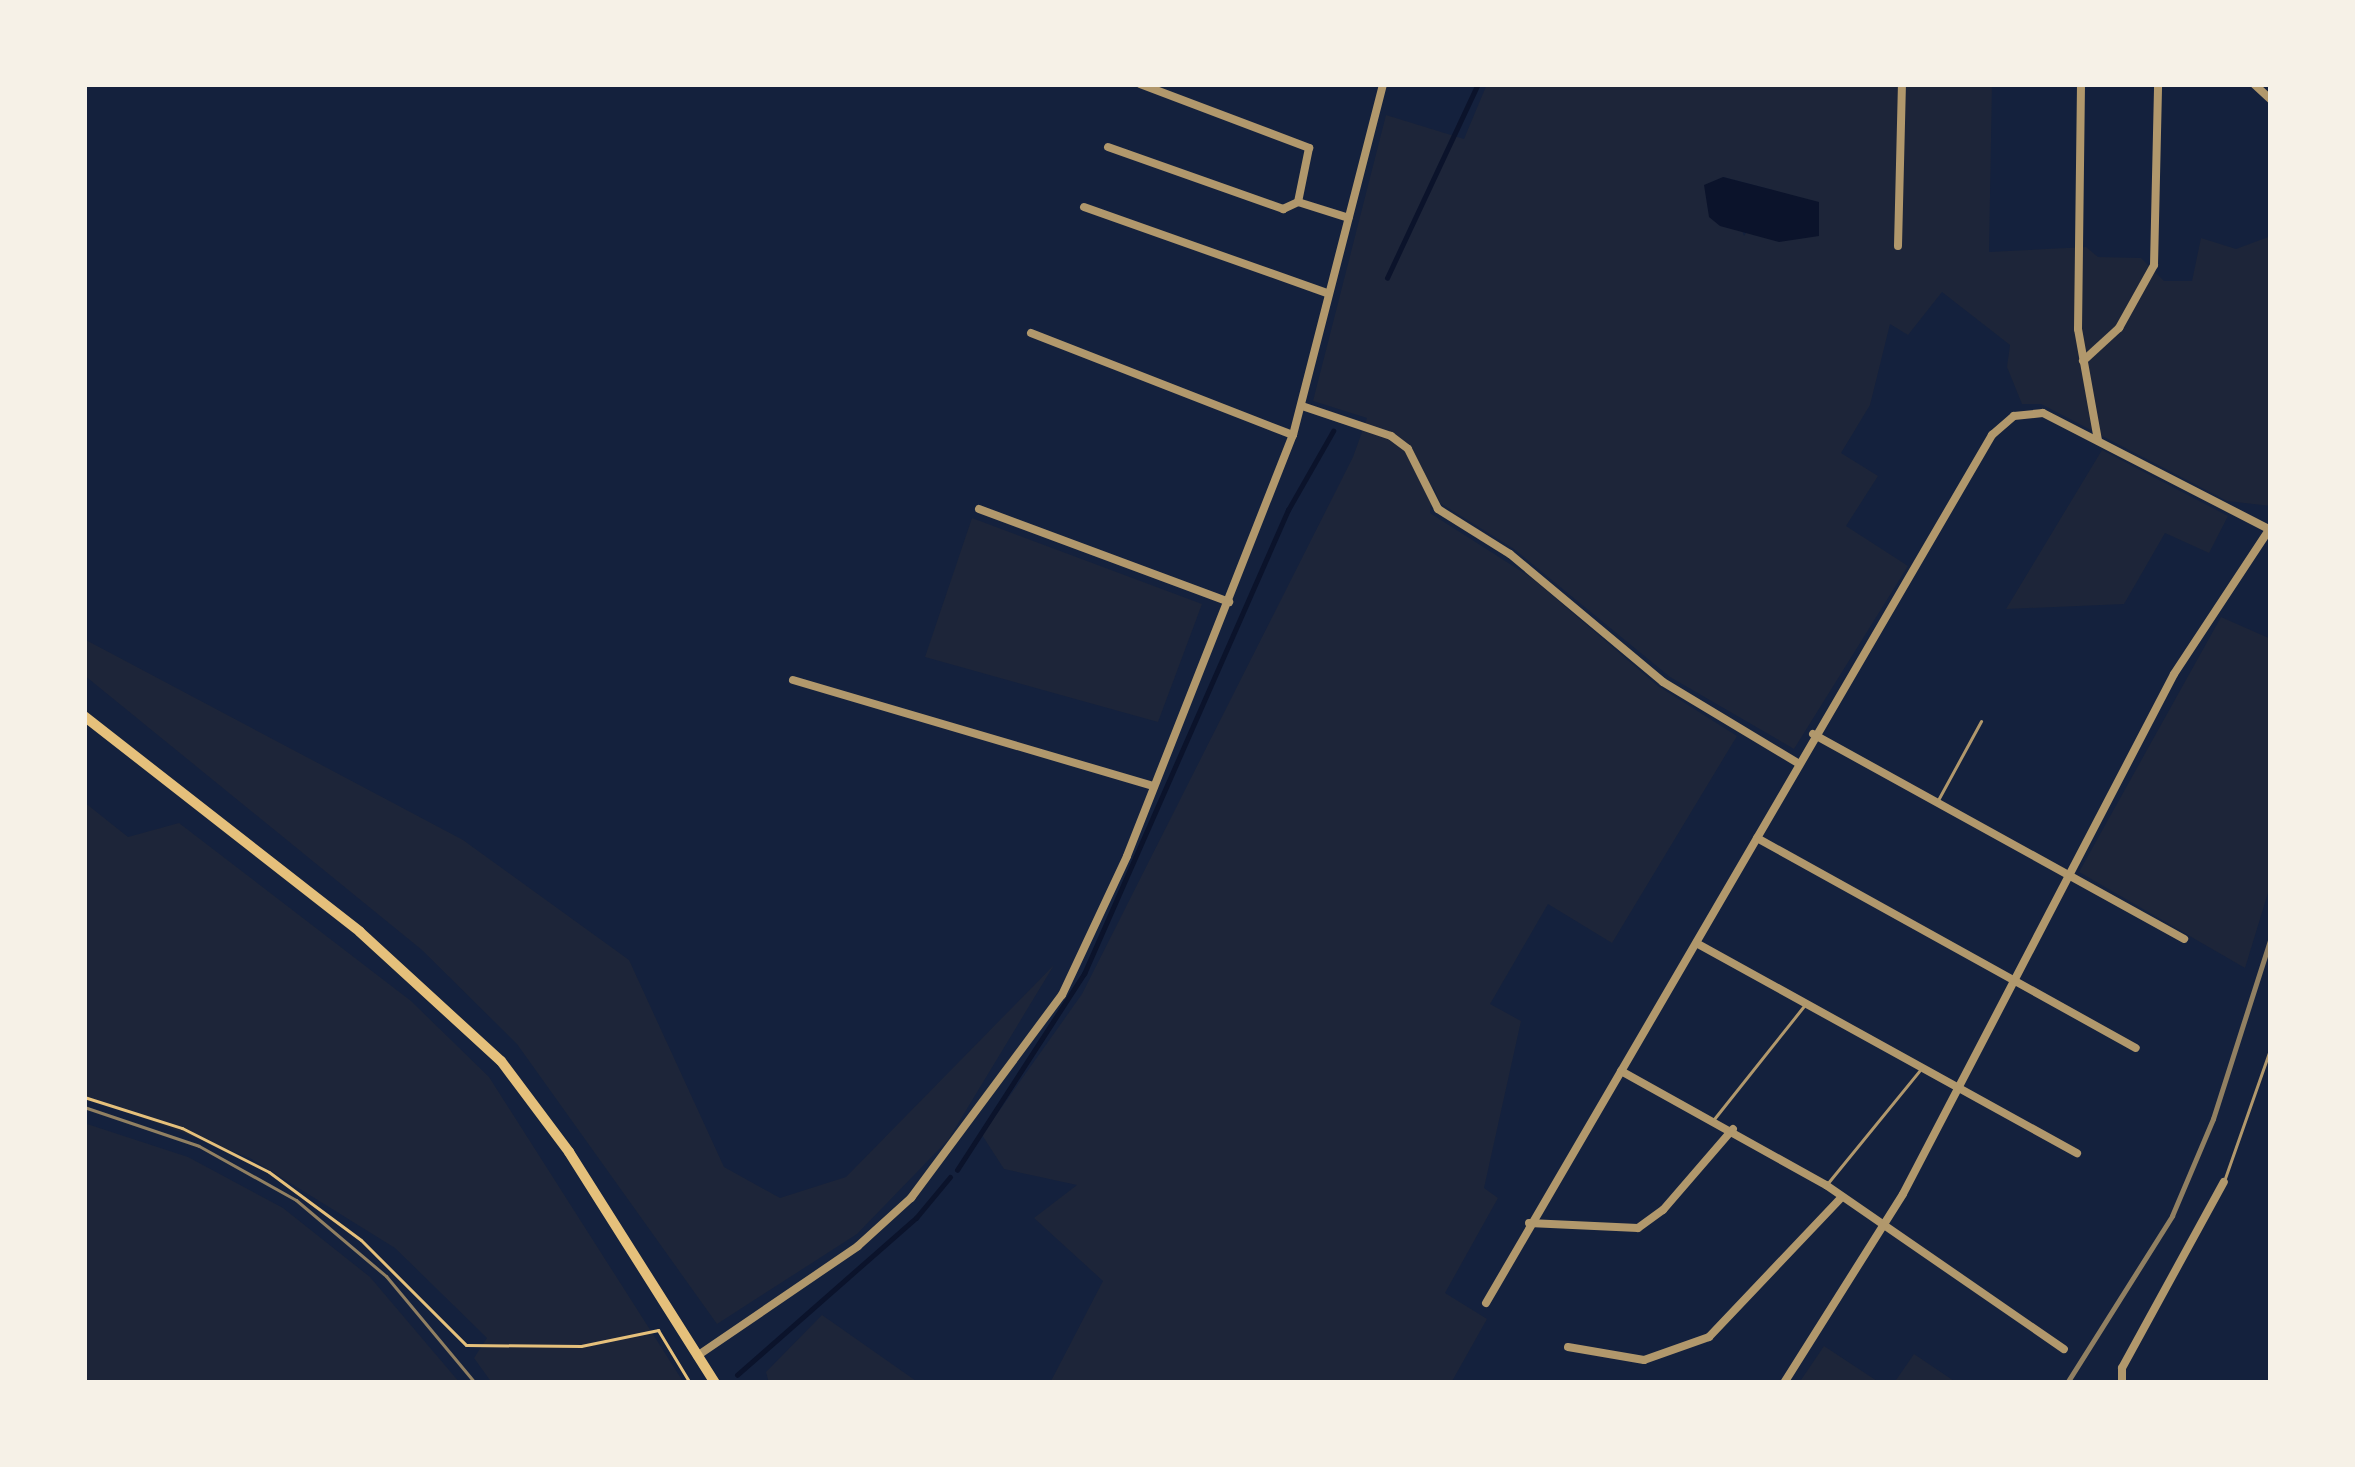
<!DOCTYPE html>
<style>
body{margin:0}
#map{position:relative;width:2355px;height:1467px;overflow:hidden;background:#14213d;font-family:"Varela Round",sans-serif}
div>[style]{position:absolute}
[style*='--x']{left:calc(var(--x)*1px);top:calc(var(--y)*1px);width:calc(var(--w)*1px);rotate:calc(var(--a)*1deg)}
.green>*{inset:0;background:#1d2539}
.water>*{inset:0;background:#0b132b}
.stream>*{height:4.5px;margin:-2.25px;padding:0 2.25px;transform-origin:2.25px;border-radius:2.25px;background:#0b132b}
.path>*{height:3px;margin:-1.5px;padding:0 1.5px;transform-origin:1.5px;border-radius:1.5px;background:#e5c07b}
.service>*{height:3px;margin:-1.5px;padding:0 1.5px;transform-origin:1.5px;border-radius:1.5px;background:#b1986c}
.minor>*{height:8px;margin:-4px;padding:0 4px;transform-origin:4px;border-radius:4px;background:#b1986c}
.secondary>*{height:10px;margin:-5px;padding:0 5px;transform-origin:5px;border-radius:5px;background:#e5c07b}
.tram>*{height:3px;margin:-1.5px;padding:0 1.5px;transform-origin:1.5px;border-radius:1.5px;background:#918062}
.rail>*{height:4.5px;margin:-2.25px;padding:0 2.25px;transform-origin:2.25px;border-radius:2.25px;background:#918062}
span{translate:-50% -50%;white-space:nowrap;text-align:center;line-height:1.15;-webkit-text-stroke:12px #f6f1e7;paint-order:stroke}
.frame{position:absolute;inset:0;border:87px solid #f6f1e7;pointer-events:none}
</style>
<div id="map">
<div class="green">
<i style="clip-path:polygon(evenodd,1487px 84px,1992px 84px,1989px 252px,2086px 247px,2098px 257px,2141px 258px,2164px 281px,2192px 281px,2201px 238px,2236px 249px,2271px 236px,2271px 506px,2227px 501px,2041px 404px,2022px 404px,2007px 367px,2010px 345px,1942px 292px,1908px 335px,1890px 324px,1870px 405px,1841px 453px,1878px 476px,1846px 526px,1908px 566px,1794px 749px,1670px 677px,1514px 549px,1440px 503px,1433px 486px,1430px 513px,1532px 578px,1658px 686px,1737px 736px,1612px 943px,1548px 904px,1490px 1004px,1521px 1021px,1484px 1188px,1498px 1198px,1445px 1293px,1487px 1319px,1451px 1383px,1050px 1383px,1103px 1281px,1034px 1218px,1077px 1185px,1004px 1169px,982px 1135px,1082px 994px,1353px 457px,1367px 418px,1313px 401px,1386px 115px,1464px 139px,1487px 84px,1723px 177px,1773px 190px,1744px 236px,1723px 177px)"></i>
<i style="clip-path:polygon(2102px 450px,2228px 516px,2209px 553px,2165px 533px,2124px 604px,2006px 609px)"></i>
<i style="clip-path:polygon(972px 518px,1202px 604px,1158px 722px,925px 657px)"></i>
<i style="clip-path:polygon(2221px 617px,2271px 639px,2271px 883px,2245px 968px,2079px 872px)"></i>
<i style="clip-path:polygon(84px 639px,463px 840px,629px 960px,724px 1167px,780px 1198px,846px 1177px,1054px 965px,948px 1140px,857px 1234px,717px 1324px,517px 1044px,422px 950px,84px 675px)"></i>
<i style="clip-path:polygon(84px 802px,128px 837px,179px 823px,411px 1001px,489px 1077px,684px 1383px,492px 1383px,474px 1358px,487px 1338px,395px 1248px,250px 1158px,84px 1096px)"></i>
<i style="clip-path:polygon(84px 1123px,188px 1157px,283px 1208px,370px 1277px,460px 1383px,84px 1383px)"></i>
<i style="clip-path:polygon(822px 1315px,919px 1383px,769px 1383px,766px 1372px)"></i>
<i style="clip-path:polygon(1824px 1346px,1880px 1383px,1799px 1383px)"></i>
<i style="clip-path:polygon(1914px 1354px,1957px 1383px,1894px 1383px)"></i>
</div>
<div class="water">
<i style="clip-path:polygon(1723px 177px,1819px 202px,1819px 236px,1779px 242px,1720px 226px,1709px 217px,1704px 185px)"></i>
</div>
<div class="stream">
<i style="--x:1387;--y:278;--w:214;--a:-64.9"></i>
<i style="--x:957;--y:1170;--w:234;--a:-57.1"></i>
<i style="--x:1084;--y:974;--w:507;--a:-66.27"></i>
<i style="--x:1288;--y:510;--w:91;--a:-60.3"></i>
<i style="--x:737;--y:1375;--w:238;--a:-41.3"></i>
<i style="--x:916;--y:1218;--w:53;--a:-50.3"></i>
</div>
<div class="path">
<i style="--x:84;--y:1097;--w:103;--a:17.6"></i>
<i style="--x:182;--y:1128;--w:97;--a:26.8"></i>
<i style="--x:269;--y:1172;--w:114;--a:36.5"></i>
<i style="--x:361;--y:1240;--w:148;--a:45"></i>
<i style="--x:466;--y:1345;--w:115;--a:0.5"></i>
<i style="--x:581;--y:1346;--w:79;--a:-11.7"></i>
<i style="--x:658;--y:1330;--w:62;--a:58.9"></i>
</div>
<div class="service">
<i style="--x:1938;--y:800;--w:90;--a:-61.4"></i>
<i style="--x:1714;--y:1119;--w:144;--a:-51.5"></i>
<i style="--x:2224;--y:1181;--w:142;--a:-70.7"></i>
<i style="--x:1827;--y:1184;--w:146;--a:-50.8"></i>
</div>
<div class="minor">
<i style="--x:1140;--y:84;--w:181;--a:20.7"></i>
<i style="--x:1309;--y:148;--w:55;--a:101.5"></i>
<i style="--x:2081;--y:84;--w:245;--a:90.7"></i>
<i style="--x:2078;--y:329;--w:113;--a:79.8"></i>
<i style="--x:2254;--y:84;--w:23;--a:43"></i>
<i style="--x:1108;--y:147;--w:186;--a:19.5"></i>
<i style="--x:1283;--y:209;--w:17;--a:-25"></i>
<i style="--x:1298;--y:202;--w:53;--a:17.4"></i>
<i style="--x:1084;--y:207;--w:258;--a:19.5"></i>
<i style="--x:1898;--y:246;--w:162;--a:-88.6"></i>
<i style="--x:1031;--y:333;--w:281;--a:21.3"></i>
<i style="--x:2083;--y:361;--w:49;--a:-42.5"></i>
<i style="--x:2119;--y:328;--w:72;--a:-60.9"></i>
<i style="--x:2154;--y:265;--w:181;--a:-88.7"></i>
<i style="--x:1302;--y:406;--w:94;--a:18.6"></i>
<i style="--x:1391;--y:436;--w:21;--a:37"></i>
<i style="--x:1408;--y:449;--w:67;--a:63.4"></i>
<i style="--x:1438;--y:509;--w:85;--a:32"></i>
<i style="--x:1510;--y:554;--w:199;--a:39.9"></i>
<i style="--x:1663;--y:682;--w:157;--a:31"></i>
<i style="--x:979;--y:509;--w:267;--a:20.4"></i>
<i style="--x:793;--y:680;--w:375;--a:16.4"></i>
<i style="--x:1813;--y:734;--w:424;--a:28.9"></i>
<i style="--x:1757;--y:838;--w:433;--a:29"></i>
<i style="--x:1698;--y:944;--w:433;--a:28.9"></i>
<i style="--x:1621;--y:1071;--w:235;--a:29.1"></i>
<i style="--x:1826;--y:1185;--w:289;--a:34.6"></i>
<i style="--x:1529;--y:1223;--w:109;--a:2.6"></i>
<i style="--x:1638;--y:1228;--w:31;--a:-36"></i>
<i style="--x:1663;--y:1210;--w:107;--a:-49.2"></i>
<i style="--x:1486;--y:1303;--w:1005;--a:-59.76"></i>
<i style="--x:1992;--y:435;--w:29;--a:-41"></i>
<i style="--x:2014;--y:416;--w:29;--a:-6"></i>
<i style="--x:2043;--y:413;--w:254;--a:27.2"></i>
<i style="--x:1568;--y:1347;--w:77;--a:9.7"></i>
<i style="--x:1644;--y:1360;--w:69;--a:-19.5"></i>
<i style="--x:1709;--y:1337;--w:193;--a:-46.5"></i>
<i style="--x:697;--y:1356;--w:195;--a:-34.3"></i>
<i style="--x:858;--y:1246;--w:72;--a:-42.2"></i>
<i style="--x:911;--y:1198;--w:253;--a:-53.4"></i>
<i style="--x:1062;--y:995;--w:153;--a:-64.9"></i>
<i style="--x:1127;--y:856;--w:453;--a:-68.5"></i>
<i style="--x:1293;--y:435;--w:362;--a:-75.6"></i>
<i style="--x:1784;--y:1383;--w:223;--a:-57.8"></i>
<i style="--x:1903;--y:1194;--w:586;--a:-62.47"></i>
<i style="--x:2174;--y:674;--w:173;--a:-56.6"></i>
<i style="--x:2122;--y:1383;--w:15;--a:-90"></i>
<i style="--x:2122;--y:1368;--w:212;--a:-61.3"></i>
</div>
<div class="secondary">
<i style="--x:84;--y:716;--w:350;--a:38"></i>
<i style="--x:360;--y:932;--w:191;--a:42.5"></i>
<i style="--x:501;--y:1061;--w:114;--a:53.2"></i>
<i style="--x:569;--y:1152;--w:273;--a:57.7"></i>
</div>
<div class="tram">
<i style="--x:84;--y:1107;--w:121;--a:18.7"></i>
<i style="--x:199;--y:1146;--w:111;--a:29.1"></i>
<i style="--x:296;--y:1200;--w:118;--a:40.2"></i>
<i style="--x:386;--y:1276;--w:139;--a:50.2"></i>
</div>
<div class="rail">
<i style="--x:2067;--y:1383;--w:197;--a:-57.8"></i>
<i style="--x:2172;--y:1216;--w:105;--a:-67.1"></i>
<i style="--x:2213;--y:1119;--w:191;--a:-72.3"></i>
</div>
<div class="frame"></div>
</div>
